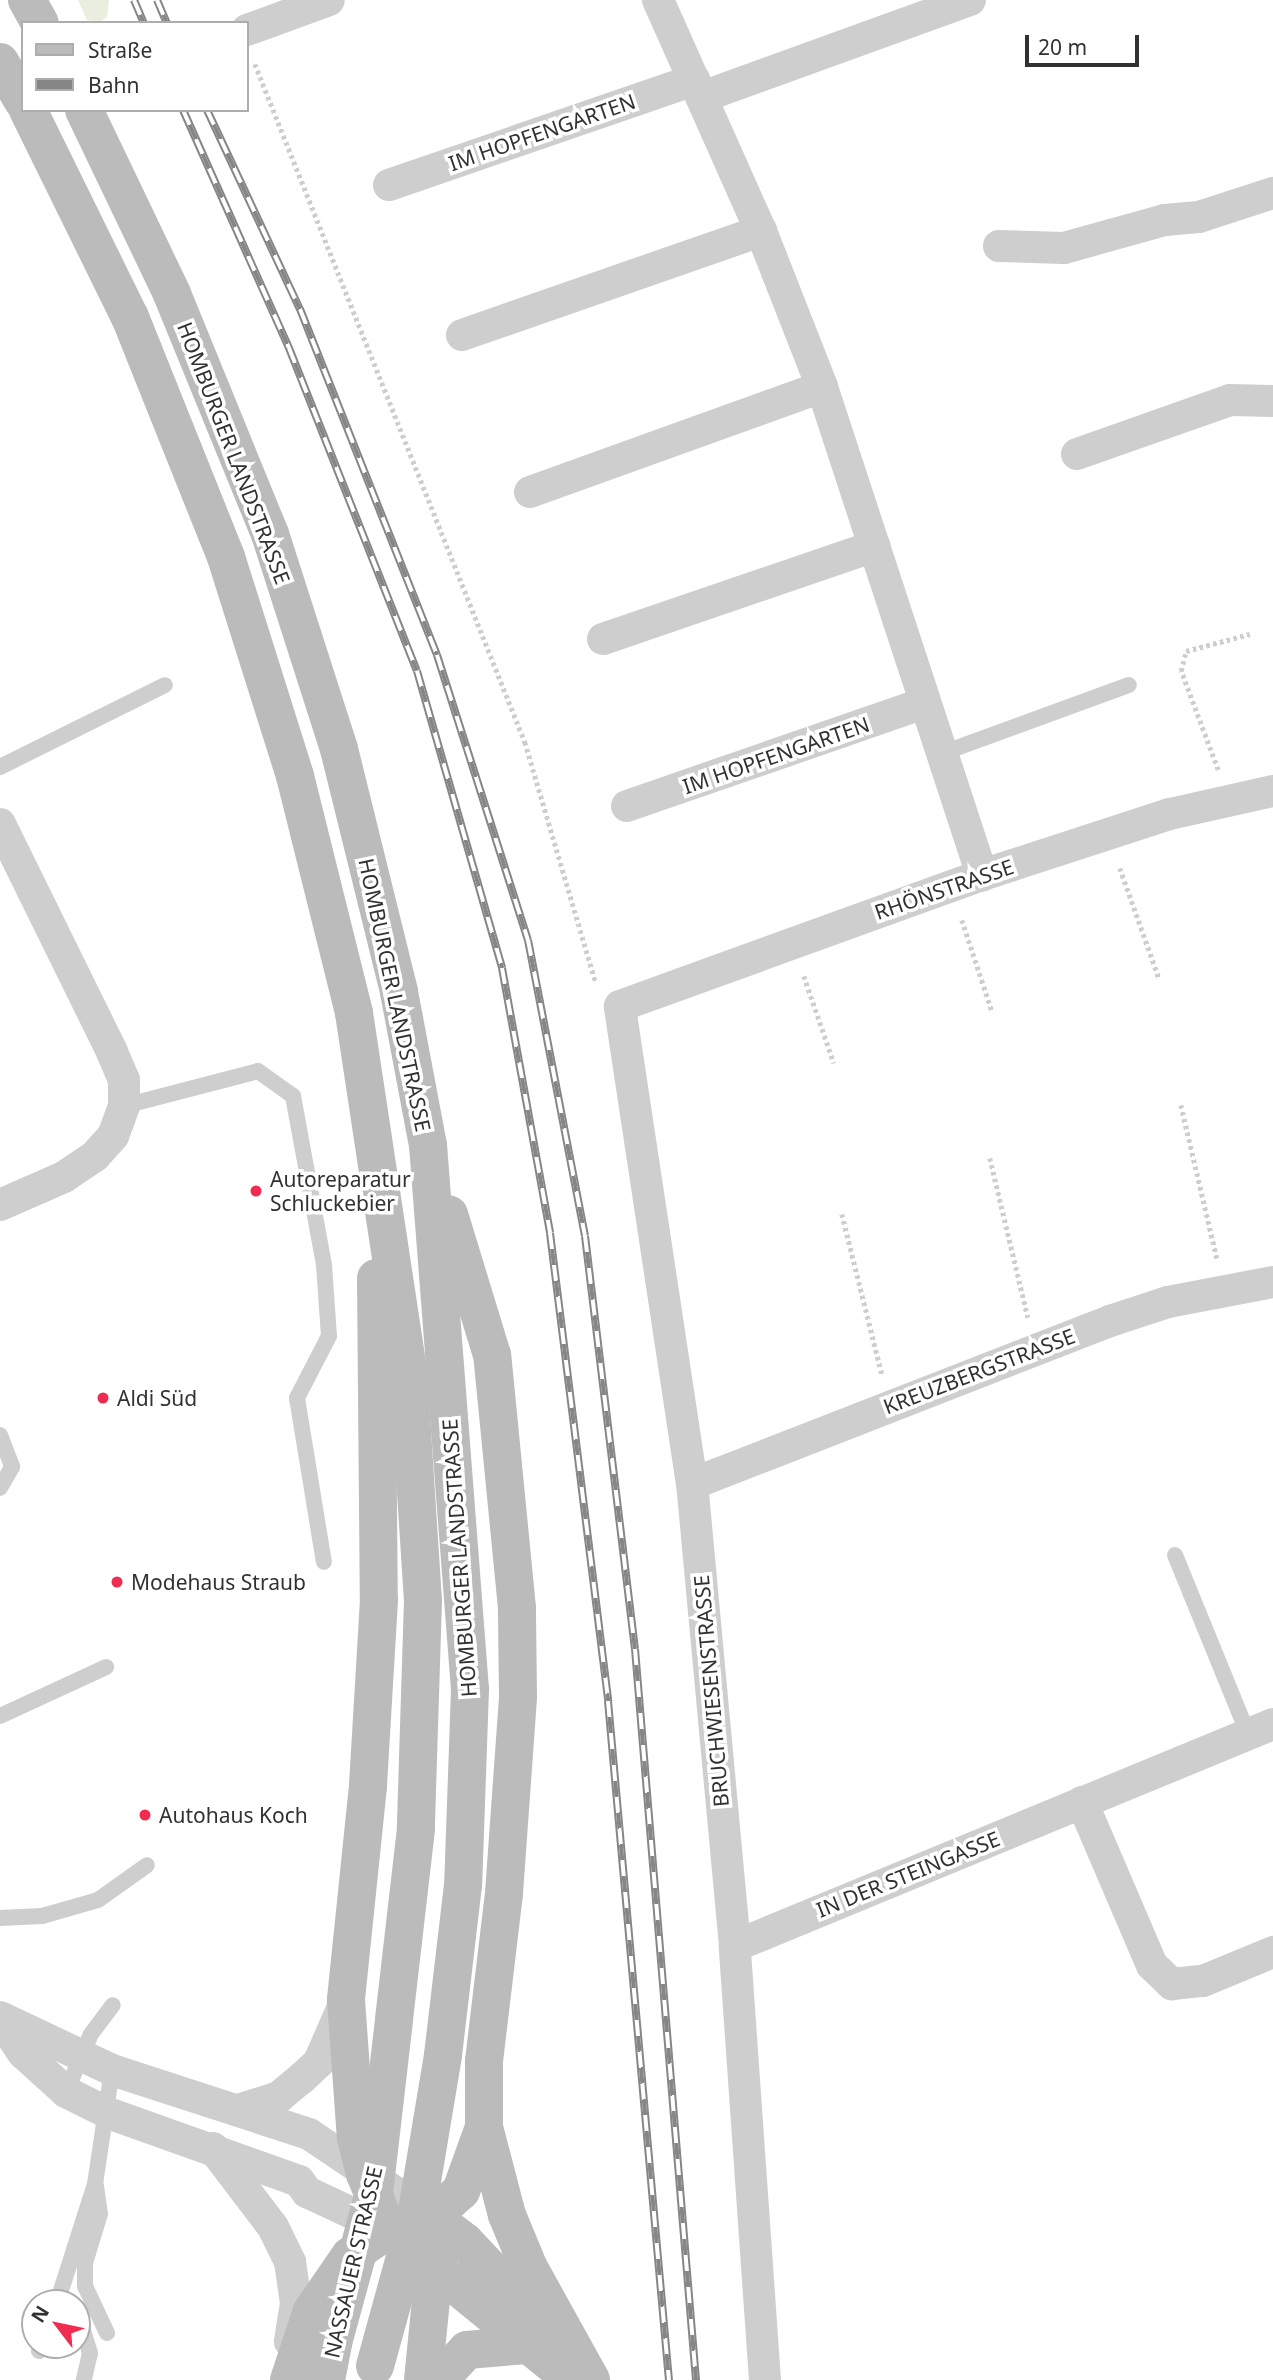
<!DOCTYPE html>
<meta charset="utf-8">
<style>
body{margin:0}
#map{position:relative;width:1273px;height:2380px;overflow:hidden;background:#fff;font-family:"Noto Sans",sans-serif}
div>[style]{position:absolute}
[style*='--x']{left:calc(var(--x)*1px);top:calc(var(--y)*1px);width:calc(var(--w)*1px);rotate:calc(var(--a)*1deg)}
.green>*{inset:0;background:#e9eedf}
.path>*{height:4.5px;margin-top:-2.25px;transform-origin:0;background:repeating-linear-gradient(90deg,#cecece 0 3.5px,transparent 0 7px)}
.service>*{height:16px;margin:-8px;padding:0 8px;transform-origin:8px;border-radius:8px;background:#cecece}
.minor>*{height:32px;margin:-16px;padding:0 16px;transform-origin:16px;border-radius:16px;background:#cecece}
.secondary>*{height:38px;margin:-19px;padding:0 19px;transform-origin:19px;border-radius:19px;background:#bbb}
.rail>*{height:8px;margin-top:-4px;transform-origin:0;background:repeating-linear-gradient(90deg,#fff 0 16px,#868686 0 32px);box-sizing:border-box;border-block:2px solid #868686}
.secondary-bridge>*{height:38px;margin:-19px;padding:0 19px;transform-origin:19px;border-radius:19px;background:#bbb}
.dots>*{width:19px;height:19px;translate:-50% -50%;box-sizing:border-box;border:4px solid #fff;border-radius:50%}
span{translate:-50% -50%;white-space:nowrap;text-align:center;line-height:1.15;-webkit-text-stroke:7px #fff;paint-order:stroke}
.street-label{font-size:21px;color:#313131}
.poi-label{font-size:21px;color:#313131}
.left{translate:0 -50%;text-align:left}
.legend{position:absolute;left:21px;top:21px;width:228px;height:91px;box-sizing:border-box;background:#fff;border:2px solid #adadad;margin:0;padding:9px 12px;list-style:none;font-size:21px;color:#313131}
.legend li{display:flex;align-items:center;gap:14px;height:35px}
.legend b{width:35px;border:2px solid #adadad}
.north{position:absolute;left:21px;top:2289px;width:70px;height:70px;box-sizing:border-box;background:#fff;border:2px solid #adadad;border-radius:50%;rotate:302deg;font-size:19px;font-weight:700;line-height:28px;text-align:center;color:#313131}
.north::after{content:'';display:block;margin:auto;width:24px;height:32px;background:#f02c50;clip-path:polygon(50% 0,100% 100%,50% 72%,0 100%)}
.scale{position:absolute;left:1025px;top:35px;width:114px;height:32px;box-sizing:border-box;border:4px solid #313131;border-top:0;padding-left:9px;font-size:21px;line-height:24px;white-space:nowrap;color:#313131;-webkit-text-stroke:5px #fff;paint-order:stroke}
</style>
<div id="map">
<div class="green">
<i style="clip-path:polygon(78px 0,109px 0,107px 17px,99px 23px,87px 20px)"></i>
</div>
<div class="path">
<i style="--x:255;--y:64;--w:730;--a:68.29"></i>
<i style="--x:525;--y:742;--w:251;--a:73.6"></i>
<i style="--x:1218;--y:770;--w:106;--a:-110.5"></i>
<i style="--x:1181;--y:671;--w:21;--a:-76"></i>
<i style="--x:1186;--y:651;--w:66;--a:-14.9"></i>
<i style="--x:1120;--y:868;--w:117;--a:70.5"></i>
<i style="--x:962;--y:920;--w:96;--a:71.8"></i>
<i style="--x:804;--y:976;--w:92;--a:71"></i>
<i style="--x:1181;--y:1105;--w:158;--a:76.8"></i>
<i style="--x:990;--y:1158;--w:164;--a:76.6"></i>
<i style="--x:842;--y:1214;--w:165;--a:76"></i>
</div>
<div class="service">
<i style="--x:940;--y:754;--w:201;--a:-20.1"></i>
<i style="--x:0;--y:767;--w:184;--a:-26.4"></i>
<i style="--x:124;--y:1106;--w:138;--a:-14.6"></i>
<i style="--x:258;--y:1071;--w:43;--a:35.5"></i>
<i style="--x:293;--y:1096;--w:172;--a:79.6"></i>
<i style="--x:324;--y:1265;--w:71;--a:86"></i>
<i style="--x:329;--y:1336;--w:70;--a:117.3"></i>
<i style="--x:297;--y:1398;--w:166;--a:80.7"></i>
<i style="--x:0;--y:1435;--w:34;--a:69"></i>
<i style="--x:12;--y:1467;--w:24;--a:120"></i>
<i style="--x:1175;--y:1555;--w:193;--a:67.8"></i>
<i style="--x:0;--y:1716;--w:117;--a:-24.8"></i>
<i style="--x:0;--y:1918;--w:42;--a:-2.7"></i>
<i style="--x:42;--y:1916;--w:58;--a:-15.9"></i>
<i style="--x:98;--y:1900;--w:60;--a:-35.5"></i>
<i style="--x:66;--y:2092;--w:63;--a:-66.7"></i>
<i style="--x:91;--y:2034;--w:36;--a:-53"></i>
<i style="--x:96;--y:2186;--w:28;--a:82"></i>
<i style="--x:100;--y:2214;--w:51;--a:107"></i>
<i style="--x:85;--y:2263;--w:23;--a:90"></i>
<i style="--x:85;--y:2286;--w:52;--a:64.9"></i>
<i style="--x:57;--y:2303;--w:125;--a:-72.3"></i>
<i style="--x:95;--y:2184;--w:115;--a:-81.5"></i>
<i style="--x:77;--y:2311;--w:44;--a:72.8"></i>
<i style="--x:90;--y:2353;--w:28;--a:103"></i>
<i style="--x:39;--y:2351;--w:6;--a:-72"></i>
</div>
<div class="minor">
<i style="--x:658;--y:0;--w:253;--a:66"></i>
<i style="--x:761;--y:231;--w:168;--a:68.6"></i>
<i style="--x:822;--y:387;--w:514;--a:71.85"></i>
<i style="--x:247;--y:30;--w:87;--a:-20.1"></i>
<i style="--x:702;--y:97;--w:285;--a:-19.9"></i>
<i style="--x:389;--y:185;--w:323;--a:-19"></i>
<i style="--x:999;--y:246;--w:65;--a:1.8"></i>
<i style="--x:1064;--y:248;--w:105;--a:-15.5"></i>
<i style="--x:1165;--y:220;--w:34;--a:-5"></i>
<i style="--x:1199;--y:217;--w:78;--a:-18"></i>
<i style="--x:462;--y:335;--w:317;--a:-19.2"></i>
<i style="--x:1077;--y:454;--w:162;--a:-19.4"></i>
<i style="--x:1230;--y:400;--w:43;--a:1.3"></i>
<i style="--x:530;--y:492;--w:310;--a:-19.8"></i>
<i style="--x:603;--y:639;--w:287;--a:-18.9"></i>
<i style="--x:627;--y:806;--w:314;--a:-19.1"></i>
<i style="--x:0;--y:824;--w:254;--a:63.8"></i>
<i style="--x:112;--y:1052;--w:30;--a:67"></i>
<i style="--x:124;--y:1080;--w:26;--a:90"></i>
<i style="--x:124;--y:1106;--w:32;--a:110"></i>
<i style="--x:113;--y:1136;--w:27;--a:132"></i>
<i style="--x:95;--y:1156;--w:37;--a:146"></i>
<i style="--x:64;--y:1177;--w:70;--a:156.4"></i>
<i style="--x:692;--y:1484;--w:449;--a:-21.3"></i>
<i style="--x:1110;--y:1321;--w:61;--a:-18.1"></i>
<i style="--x:1168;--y:1302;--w:107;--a:-10.8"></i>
<i style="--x:1082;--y:1802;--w:177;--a:66.8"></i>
<i style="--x:1152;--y:1965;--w:28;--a:44"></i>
<i style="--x:1172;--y:1984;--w:31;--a:-6"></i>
<i style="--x:1203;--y:1981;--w:76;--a:-22.5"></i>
<i style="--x:735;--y:1946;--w:582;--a:-22.42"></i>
<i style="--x:0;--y:2017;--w:124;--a:25.3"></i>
<i style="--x:112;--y:2070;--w:207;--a:18"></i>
<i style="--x:309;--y:2134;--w:148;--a:34"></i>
<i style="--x:0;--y:2019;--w:41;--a:55.9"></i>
<i style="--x:23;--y:2053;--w:58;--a:42.2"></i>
<i style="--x:66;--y:2092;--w:47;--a:26.6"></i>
<i style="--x:108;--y:2113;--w:203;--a:19.6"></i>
<i style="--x:299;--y:2181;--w:14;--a:54"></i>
<i style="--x:307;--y:2192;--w:87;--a:25.1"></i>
<i style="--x:238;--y:2110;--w:43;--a:-17.6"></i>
<i style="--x:279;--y:2097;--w:30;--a:-40"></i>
<i style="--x:302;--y:2078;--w:23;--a:-43"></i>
<i style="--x:319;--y:2062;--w:68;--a:-66.5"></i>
<i style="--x:213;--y:2148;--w:99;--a:52.8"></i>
<i style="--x:273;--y:2227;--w:39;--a:64"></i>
<i style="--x:290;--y:2262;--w:41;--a:81.7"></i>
<i style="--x:296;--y:2303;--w:39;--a:99"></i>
<i style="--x:765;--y:2380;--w:435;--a:-94"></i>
<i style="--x:735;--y:1946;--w:464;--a:-95.3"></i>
<i style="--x:692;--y:1484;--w:483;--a:-98.6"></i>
<i style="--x:620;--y:1006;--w:385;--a:-19.9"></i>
<i style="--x:982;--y:875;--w:198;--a:-18"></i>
<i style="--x:1170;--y:814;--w:106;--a:-12.6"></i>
</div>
<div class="secondary">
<i style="--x:27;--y:0;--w:26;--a:61"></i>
<i style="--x:0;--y:62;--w:45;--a:59.5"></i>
<i style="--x:28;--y:110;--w:231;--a:63.8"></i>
<i style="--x:130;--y:317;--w:258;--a:68.2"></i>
<i style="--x:226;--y:557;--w:230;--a:72.5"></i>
<i style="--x:295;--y:776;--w:244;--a:76"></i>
<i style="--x:354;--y:1013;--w:360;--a:81.4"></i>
<i style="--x:408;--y:1369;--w:231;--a:86.3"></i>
<i style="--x:423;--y:1600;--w:229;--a:91.8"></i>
<i style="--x:416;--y:1829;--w:191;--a:96.6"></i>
<i style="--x:84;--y:110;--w:204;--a:64.4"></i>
<i style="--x:172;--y:294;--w:259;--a:67.8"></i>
<i style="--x:270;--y:534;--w:226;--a:72.2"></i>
<i style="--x:339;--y:749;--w:250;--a:76.1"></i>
<i style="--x:399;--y:992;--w:156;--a:79.3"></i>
<i style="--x:428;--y:1145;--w:546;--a:85.59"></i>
<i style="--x:470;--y:1689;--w:196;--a:92"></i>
<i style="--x:463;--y:1885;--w:172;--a:96.7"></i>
<i style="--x:376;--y:1278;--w:322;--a:89.5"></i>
<i style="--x:379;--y:1600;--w:186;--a:93.4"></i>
<i style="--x:368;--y:1786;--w:215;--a:95.9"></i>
<i style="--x:346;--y:2000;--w:138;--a:85.9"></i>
<i style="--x:356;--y:2138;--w:37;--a:76"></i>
<i style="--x:365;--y:2174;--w:61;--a:67.7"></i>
<i style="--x:388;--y:2230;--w:237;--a:39.2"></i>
<i style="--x:484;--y:2127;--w:91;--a:75.4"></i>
<i style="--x:507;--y:2215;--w:57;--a:67.5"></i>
<i style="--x:529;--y:2268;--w:128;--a:61"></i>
<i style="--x:432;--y:2217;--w:41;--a:37.1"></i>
<i style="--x:465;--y:2242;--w:120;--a:46.7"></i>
<i style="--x:289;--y:2380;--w:73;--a:-71.6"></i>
<i style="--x:312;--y:2311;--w:67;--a:-55.4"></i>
<i style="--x:350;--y:2256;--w:46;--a:-34.4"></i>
<i style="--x:388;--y:2230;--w:46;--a:-16.5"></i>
<i style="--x:432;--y:2217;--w:39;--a:-42"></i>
<i style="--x:461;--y:2191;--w:68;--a:-70.2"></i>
<i style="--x:484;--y:2127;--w:66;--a:-90"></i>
<i style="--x:484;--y:2061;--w:169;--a:-83.2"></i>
<i style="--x:504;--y:1893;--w:197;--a:-85.9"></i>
<i style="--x:518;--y:1696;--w:88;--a:-90.7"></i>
<i style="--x:517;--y:1608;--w:254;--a:-95.6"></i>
<i style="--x:492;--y:1355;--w:147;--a:-107"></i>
<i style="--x:326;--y:2380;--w:38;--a:-79"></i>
<i style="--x:423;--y:2380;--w:80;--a:-84.3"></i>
<i style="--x:431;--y:2300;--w:32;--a:-76"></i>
<i style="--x:439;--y:2269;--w:22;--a:-98"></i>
<i style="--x:439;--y:2380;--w:41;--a:-47"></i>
<i style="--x:467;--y:2350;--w:60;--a:-4.8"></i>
</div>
<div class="rail">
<i style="--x:134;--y:0;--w:25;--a:67"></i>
<i style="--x:157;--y:0;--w:25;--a:67"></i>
<i style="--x:183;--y:110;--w:261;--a:66"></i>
<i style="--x:289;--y:348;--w:347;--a:68.4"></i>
<i style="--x:417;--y:671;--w:309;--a:74"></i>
<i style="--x:502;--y:968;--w:269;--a:79.7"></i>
<i style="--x:550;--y:1233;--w:472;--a:82.9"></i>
<i style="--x:608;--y:1701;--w:682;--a:84.87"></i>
<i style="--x:207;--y:110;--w:220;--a:65"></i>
<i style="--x:300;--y:309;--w:372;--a:68.4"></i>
<i style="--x:437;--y:655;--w:299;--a:72.3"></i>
<i style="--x:528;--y:940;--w:301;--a:79.1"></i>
<i style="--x:585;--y:1236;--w:416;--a:83.1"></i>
<i style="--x:635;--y:1649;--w:734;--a:85.23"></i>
</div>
<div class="secondary-bridge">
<i style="--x:333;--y:2343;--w:156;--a:-74.7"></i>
<i style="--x:374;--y:2193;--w:175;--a:-83.4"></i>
<i style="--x:375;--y:2366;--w:155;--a:-74.6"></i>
<i style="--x:416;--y:2217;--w:163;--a:-80.5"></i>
</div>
<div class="dots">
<i style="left:256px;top:1191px;background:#f02c50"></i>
<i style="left:103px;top:1398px;background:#f02c50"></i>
<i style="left:117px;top:1582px;background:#f02c50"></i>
<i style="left:145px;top:1815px;background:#f02c50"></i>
</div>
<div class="street-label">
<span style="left:542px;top:132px;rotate:-19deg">IM HOPFENGARTEN</span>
<span style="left:234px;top:453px;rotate:69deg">HOMBURGER LANDSTRASSE</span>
<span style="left:776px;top:755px;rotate:-19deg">IM HOPFENGARTEN</span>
<span style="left:944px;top:889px;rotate:-19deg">RHÖNSTRASSE</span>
<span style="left:395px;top:995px;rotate:78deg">HOMBURGER LANDSTRASSE</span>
<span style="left:979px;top:1371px;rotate:-21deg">KREUZBERGSTRASSE</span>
<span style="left:459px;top:1558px;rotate:-94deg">HOMBURGER LANDSTRASSE</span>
<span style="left:711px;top:1691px;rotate:-95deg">BRUCHWIESENSTRASSE</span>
<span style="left:908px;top:1874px;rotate:-22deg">IN DER STEINGASSE</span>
<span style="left:353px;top:2262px;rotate:-77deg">NASSAUER STRASSE</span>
</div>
<div class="poi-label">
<span class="left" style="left:270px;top:1191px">Autoreparatur<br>Schluckebier</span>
<span class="left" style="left:117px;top:1398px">Aldi Süd</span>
<span class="left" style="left:131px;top:1582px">Modehaus Straub</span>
<span class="left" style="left:159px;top:1815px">Autohaus Koch</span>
</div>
<ul class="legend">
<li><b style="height:9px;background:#bbb"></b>Straße</li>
<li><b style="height:9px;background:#868686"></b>Bahn</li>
</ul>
<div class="north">N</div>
<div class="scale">20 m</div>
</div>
